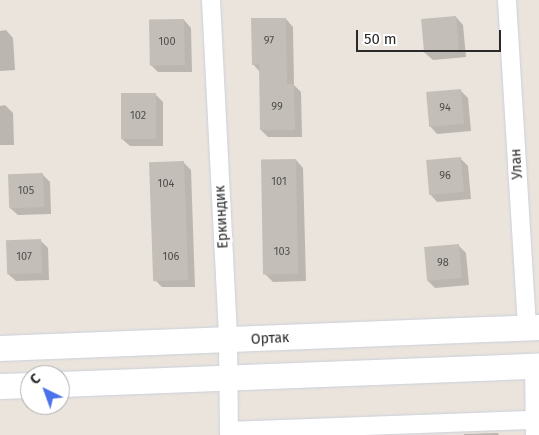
<!DOCTYPE html>
<meta charset="utf-8">
<style>
body{margin:0}
#map{position:relative;width:539px;height:435px;overflow:hidden;background:#eae4dd;font-family:"Fira Sans",sans-serif}
div>[style]{position:absolute}
[style*='--x']{left:calc(var(--x)*1px);top:calc(var(--y)*1px);width:calc(var(--w)*1px);rotate:calc(var(--a)*1deg)}
.shadow>*{inset:0;background:#0003}
.building>*{inset:0;background:#c3bfb8;transform-origin:0 0}
.roads{filter:drop-shadow(0 0 1px #cbcfda) drop-shadow(0 0 1px #cbcfda)}
.street>*{height:18px;margin:-9px;padding:0 9px;transform-origin:9px;border-radius:9px;background:#fff}
.secondary>*{height:25px;margin:-12.5px;padding:0 12.5px;transform-origin:12.5px;border-radius:12.5px;background:#fff}
span{translate:-50% -50%;white-space:nowrap;text-align:center;line-height:1.15;-webkit-text-stroke:5px #fff;paint-order:stroke}
.number-label{font-size:11px;color:#504f4e}
.number-label span{-webkit-text-stroke-width:0}
.street-label{font-size:14px;color:#2a2a2a}
.north{position:absolute;left:20px;top:365px;width:50px;height:50px;box-sizing:border-box;background:#fff;border:1px solid #aaa;border-radius:50%;rotate:318deg;font-size:14px;font-weight:700;line-height:20px;text-align:center;color:#2a2a2a}
.north::after{content:'';display:block;margin:auto;width:18px;height:22px;background:#4a72ea;clip-path:polygon(50% 0,100% 100%,50% 72%,0 100%)}
.scale{position:absolute;left:356px;top:30px;width:145px;height:22px;box-sizing:border-box;border:2px solid #2a2a2a;border-top:0;padding-left:6px;font-size:15px;line-height:18px;white-space:nowrap;color:#2a2a2a;-webkit-text-stroke:4px #fff;paint-order:stroke}
</style>
<div id="map">
<div class="shadow">
<i style="clip-path:polygon(456px 17px,463px 25px,466px 57px,433px 60px,425px 53px)"></i>
<i style="clip-path:polygon(286px 19px,293px 27px,294px 85px,301px 92px,302px 137px,268px 137px,261px 130px,260px 72px,253px 64px)"></i>
<i style="clip-path:polygon(184px 20px,191px 28px,192px 72px,158px 72px,151px 65px)"></i>
<i style="clip-path:polygon(6px 30px,13px 38px,15px 70px,0 71px,0 31px)"></i>
<i style="clip-path:polygon(461px 91px,468px 98px,471px 131px,437px 134px,430px 126px)"></i>
<i style="clip-path:polygon(155px 94px,163px 102px,163px 146px,130px 146px,122px 139px)"></i>
<i style="clip-path:polygon(5px 105px,13px 113px,14px 145px,0 145px,0 106px)"></i>
<i style="clip-path:polygon(461px 159px,468px 166px,471px 199px,437px 202px,430px 194px)"></i>
<i style="clip-path:polygon(296px 160px,303px 168px,306px 281px,273px 282px,265px 274px)"></i>
<i style="clip-path:polygon(183px 162px,191px 170px,195px 287px,162px 287px,155px 280px)"></i>
<i style="clip-path:polygon(42px 174px,50px 182px,51px 214px,18px 215px,10px 208px)"></i>
<i style="clip-path:polygon(40px 240px,48px 248px,49px 280px,16px 281px,8px 274px)"></i>
<i style="clip-path:polygon(458px 245px,466px 253px,469px 285px,435px 288px,428px 281px)"></i>
<i style="clip-path:polygon(498px 433px,499px 435px,464px 435px,464px 434px)"></i>
</div>
<div class="building">
<i style="left:456px;top:16px;width:34px;height:35px;rotate:85deg"></i>
<i style="clip-path:polygon(251px 18px,286px 18px,287px 84px,294px 84px,295px 130px,260px 130px,259px 64px,252px 65px)"></i>
<i style="left:184px;top:19px;width:46px;height:35px;rotate:89deg"></i>
<i style="left:461px;top:89px;width:35px;height:35px;rotate:85deg"></i>
<i style="left:121px;top:93px;width:35px;height:46px"></i>
<i style="left:461px;top:157px;width:35px;height:35px;rotate:85deg"></i>
<i style="left:296px;top:159px;width:115px;height:35px;rotate:89deg"></i>
<i style="left:184px;top:161px;width:119px;height:35px;rotate:88deg"></i>
<i style="left:43px;top:173px;width:34px;height:35px;rotate:88deg"></i>
<i style="left:41px;top:239px;width:34px;height:35px;rotate:88deg"></i>
<i style="left:459px;top:244px;width:34px;height:35px;rotate:85deg"></i>
</div>
<div class="roads">
<div class="street">
<i style="--x:211;--y:0;--w:341;--a:87.1"></i>
<i style="--x:228;--y:341;--w:94;--a:89.4"></i>
<i style="--x:507;--y:0;--w:329;--a:86.5"></i>
<i style="--x:534;--y:366;--w:69;--a:89.2"></i>
<i style="--x:229;--y:431;--w:305;--a:-2.1"></i>
</div>
<div class="secondary">
<i style="--x:0;--y:348;--w:539;--a:-2.23"></i>
<i style="--x:60;--y:384;--w:479;--a:-2.2"></i>
<i style="--x:0;--y:386;--w:30;--a:-2"></i>
</div>
</div>
<div class="number-label">
<span style="left:269px;top:41px">97</span>
<span style="left:167px;top:42px">100</span>
<span style="left:277px;top:107px">99</span>
<span style="left:445px;top:108px">94</span>
<span style="left:138px;top:116px">102</span>
<span style="left:445px;top:176px">96</span>
<span style="left:279px;top:182px">101</span>
<span style="left:166px;top:184px">104</span>
<span style="left:26px;top:191px">105</span>
<span style="left:282px;top:252px">103</span>
<span style="left:24px;top:257px">107</span>
<span style="left:171px;top:257px">106</span>
<span style="left:443px;top:263px">98</span>
</div>
<div class="street-label">
<span style="left:517px;top:164px;rotate:-93deg">Улан</span>
<span style="left:222px;top:217px;rotate:-93deg">Еркиндик</span>
<span style="left:270px;top:339px;rotate:-3deg">Ортак</span>
</div>
<div class="north">С</div>
<div class="scale">50 m</div>
</div>
